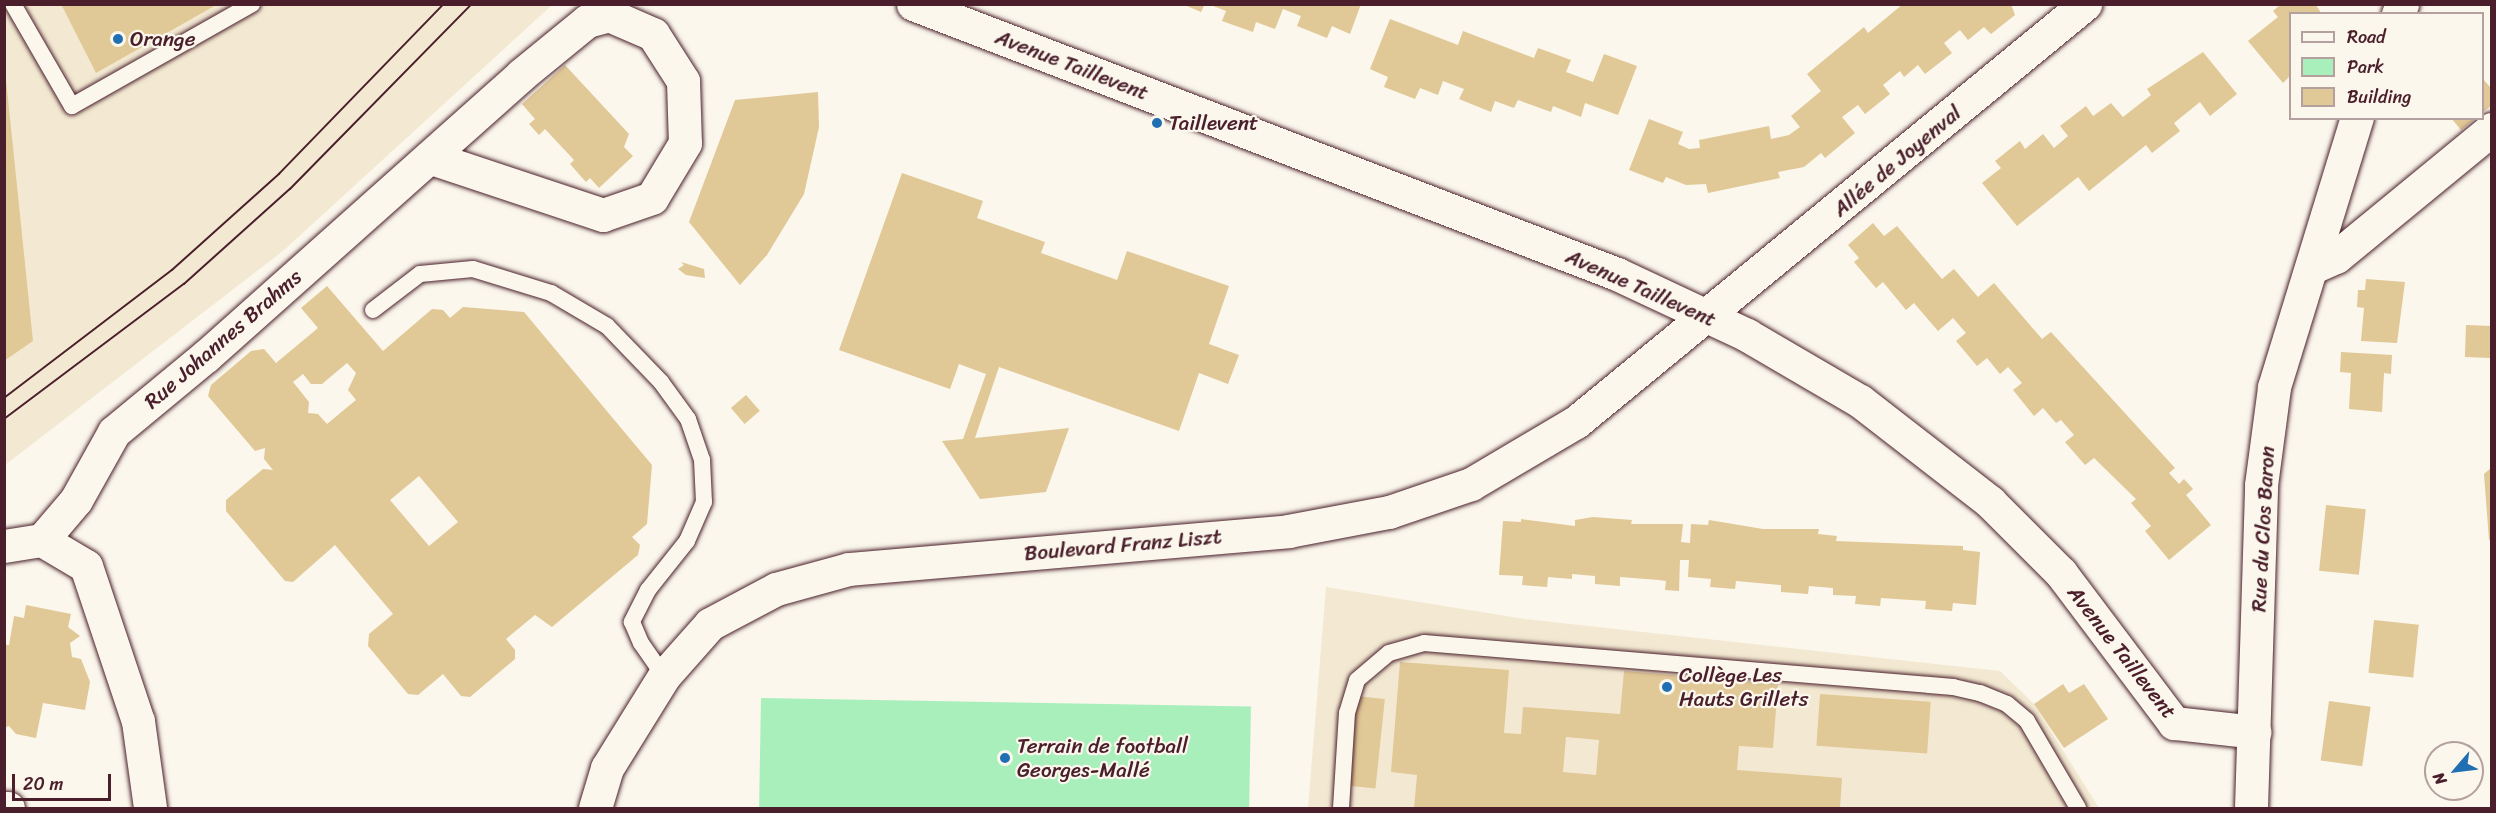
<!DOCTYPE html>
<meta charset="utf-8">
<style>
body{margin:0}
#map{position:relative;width:2496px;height:813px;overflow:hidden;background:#fbf7ec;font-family:Sriracha,sans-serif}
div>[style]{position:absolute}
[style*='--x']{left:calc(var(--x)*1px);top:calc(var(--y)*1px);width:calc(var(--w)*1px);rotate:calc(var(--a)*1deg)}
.built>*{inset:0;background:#f3e9d2}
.green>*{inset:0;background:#a8efbc;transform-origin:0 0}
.building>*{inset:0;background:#e1c897;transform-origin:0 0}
.roads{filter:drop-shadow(0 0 2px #4a1f2b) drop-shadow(0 0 2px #4a1f2b)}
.service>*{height:16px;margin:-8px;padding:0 8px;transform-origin:8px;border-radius:8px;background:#fbf7ec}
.minor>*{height:33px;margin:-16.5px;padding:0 16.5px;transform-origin:16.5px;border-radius:16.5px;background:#fbf7ec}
.tertiary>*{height:33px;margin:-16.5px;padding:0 16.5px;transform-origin:16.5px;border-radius:16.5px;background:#fbf7ec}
.tram>*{height:1.5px;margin:-0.75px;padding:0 0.75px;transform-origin:0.75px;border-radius:0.75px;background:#4a1f2b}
.dots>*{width:16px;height:16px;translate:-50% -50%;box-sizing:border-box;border:3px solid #fbf7ec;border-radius:50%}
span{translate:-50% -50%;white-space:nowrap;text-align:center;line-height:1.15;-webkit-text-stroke:4.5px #fbf7ec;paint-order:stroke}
.poi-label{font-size:21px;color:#4a1f2b}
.left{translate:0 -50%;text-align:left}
.street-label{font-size:21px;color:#4a1f2b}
.frame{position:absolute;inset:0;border:6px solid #4a1f2b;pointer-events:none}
.legend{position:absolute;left:2289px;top:12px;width:195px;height:108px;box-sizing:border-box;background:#fbf7ec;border:2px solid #b4a19f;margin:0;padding:8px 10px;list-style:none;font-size:18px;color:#4a1f2b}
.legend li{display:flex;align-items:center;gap:12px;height:30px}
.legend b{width:30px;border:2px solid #b4a19f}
.north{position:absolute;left:2424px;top:741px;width:60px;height:60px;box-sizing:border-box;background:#fbf7ec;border:2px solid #b4a19f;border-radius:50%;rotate:242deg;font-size:16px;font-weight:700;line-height:24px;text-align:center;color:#4a1f2b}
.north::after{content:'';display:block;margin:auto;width:21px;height:27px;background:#1f6fb2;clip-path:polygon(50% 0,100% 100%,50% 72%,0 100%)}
.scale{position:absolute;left:12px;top:774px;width:99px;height:27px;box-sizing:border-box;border:3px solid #4a1f2b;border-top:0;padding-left:8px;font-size:18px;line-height:21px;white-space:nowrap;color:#4a1f2b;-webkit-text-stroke:4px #fbf7ec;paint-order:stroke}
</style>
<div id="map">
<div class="built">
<i style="clip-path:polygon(5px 5px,552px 5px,283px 251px,5px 465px)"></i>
<i style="clip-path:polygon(1326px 587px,1525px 619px,2000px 671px,2034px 704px,2099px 808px,1308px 808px)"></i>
</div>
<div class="green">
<i style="left:761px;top:698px;width:490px;height:110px;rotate:1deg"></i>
</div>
<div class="building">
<i style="clip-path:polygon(61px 4px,218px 4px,96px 73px)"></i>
<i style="clip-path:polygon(1182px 4px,1205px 4px,1201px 12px)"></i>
<i style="clip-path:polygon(1208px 4px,1361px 4px,1350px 34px,1332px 26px,1327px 38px,1297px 26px,1301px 16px,1283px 9px,1275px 29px,1256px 22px,1253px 32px,1222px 21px,1226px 11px)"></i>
<i style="clip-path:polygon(1903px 4px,2011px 4px,2015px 15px,1991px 34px,1984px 27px,1968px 40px,1960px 30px,1944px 43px,1952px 53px,1925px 74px,1918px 65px,1904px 77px,1900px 71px,1883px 85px,1890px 94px,1865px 114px,1858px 105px,1842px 117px,1855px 133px,1825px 158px,1821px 153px,1804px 167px,1778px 172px,1780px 178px,1708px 193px,1706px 184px,1686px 185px,1666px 177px,1663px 183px,1629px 170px,1649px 119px,1683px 132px,1678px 144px,1689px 149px,1700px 148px,1699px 140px,1769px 126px,1771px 139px,1789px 135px,1800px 127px,1791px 116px,1821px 91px,1807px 74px,1864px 27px,1868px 33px)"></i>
<i style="clip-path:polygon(2281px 4px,2315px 4px,2322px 14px,2290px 14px,2290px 76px,2283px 83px,2248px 41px,2278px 17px,2273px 11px)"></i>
<i style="clip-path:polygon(1390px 19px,1458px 45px,1463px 31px,1534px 58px,1538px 48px,1571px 60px,1566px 72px,1593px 82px,1604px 54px,1637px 66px,1618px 115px,1585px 103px,1581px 117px,1553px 106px,1551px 112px,1518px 100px,1514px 108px,1495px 101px,1491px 112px,1459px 99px,1464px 89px,1443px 81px,1438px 95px,1420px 88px,1415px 99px,1384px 87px,1388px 77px,1370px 69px)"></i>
<i style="clip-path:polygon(2203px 52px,2237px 94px,2210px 116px,2200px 102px,2174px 123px,2180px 131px,2152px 153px,2146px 145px,2089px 191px,2078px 177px,2017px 226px,1982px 183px,2001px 168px,1995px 161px,2020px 141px,2025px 149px,2043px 134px,2054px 148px,2068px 136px,2060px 126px,2086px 106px,2093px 116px,2111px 103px,2123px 117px,2151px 95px,2147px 89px)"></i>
<i style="clip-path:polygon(4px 60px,33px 341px,4px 361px)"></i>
<i style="clip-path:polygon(565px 65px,629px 134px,624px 147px,633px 156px,599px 188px,590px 178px,586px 182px,570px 164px,574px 160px,545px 129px,539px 135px,529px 124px,535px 119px,522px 104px)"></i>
<i style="clip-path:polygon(2482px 78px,2492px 89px,2492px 105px,2482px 113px)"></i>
<i style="clip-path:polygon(818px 92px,819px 127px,804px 194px,767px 255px,740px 285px,689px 222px,735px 100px)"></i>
<i style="clip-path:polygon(2451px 118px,2476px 118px,2461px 130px)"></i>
<i style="clip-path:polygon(902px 173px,983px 201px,977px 218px,1045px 242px,1041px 253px,1117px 280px,1127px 251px,1229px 286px,1209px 344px,1239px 355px,1228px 384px,1199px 373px,1179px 431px,999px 367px,975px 438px,1069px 428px,1046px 492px,980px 499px,942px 441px,963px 439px,986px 374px,959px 364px,950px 389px,839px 350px)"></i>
<i style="clip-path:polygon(1873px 223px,1884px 236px,1897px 226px,1942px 279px,1954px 269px,1978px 297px,1994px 283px,2042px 339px,2051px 332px,2175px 468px,2169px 473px,2179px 484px,2184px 479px,2193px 489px,2186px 495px,2211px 525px,2169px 560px,2145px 531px,2151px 526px,2131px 503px,2136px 499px,2094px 458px,2085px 465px,2065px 442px,2074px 435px,2061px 420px,2056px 423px,2043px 408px,2034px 416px,2013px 390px,2022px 383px,2008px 367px,2000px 374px,1987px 358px,1977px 366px,1956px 341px,1966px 333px,1953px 318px,1938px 331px,1914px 303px,1906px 310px,1883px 282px,1876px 288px,1854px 262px,1859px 258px,1848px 245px)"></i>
<i style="clip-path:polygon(681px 262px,704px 269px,705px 278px,686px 275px,678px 269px,684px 265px)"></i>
<i style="clip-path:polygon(2366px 279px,2405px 282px,2397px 343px,2361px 341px,2364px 308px,2357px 307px,2358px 290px,2365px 290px)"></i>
<i style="clip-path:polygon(evenodd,327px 286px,383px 351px,432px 309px,443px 310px,450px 318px,463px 307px,524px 312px,652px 465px,647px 524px,632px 537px,640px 545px,638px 555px,552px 627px,535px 615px,506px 639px,515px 650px,515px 659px,470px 697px,461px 696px,443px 674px,418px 695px,408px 694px,368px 646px,369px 634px,393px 614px,335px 545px,293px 582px,285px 581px,226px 511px,226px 500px,263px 469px,273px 470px,264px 459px,265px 448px,255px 451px,208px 396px,211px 385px,251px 351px,264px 349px,276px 363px,318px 328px,301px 308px,327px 286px,347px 363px,356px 373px,348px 390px,356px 400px,327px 424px,318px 414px,308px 413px,309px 402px,293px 382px,303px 374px,311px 384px,322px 384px,347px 363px,327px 286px,419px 476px,458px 522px,429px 546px,390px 500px,419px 476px)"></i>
<i style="left:2466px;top:325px;width:26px;height:32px;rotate:2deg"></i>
<i style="clip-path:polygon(2341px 352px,2392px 355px,2391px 374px,2384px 373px,2382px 412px,2349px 409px,2351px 373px,2340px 372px)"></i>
<i style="left:746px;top:395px;width:21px;height:20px;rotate:49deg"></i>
<i style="clip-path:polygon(2492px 467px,2492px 540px,2489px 540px,2484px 474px)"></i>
<i style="left:2326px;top:505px;width:40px;height:66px;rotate:6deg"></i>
<i style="clip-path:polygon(1593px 517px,1632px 520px,1631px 524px,1683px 524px,1681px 542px,1690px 543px,1691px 524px,1708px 525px,1709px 520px,1763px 529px,1819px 529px,1818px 534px,1837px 536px,1836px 541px,1963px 546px,1963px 550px,1980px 552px,1976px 605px,1953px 603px,1952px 611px,1925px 609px,1926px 601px,1881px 598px,1880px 606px,1855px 604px,1856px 596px,1833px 595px,1833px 588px,1809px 586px,1808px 594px,1795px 593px,1781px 592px,1781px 585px,1736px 581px,1735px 589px,1710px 587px,1711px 579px,1688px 577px,1689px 560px,1680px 560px,1679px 591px,1665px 590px,1666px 581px,1659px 580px,1620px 577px,1620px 586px,1595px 584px,1595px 576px,1572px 574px,1572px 579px,1548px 577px,1547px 587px,1522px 585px,1523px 576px,1499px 575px,1503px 521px,1521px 522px,1521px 519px,1575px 526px,1575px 520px)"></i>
<i style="clip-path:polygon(26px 605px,71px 614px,68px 627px,80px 636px,70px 643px,72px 657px,81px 659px,90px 682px,85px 710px,43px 703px,36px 738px,16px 734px,9px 726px,4px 728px,4px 645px,9px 645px,14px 616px,24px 618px)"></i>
<i style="left:2374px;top:620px;width:45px;height:53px;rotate:6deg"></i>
<i style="clip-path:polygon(evenodd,1400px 662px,1509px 670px,1504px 733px,1521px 734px,1523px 707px,1620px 714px,1624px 671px,1778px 684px,1773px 748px,1739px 746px,1737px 770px,1842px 778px,1840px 808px,1414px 808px,1417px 775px,1391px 772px,1400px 662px,1566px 737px,1599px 740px,1596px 775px,1563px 772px,1566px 737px)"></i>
<i style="clip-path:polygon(2063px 684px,2069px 693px,2084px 684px,2108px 719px,2064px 748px,2034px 704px)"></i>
<i style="left:1820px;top:694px;width:111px;height:52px;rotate:4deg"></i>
<i style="left:1356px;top:696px;width:29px;height:90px;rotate:6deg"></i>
<i style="left:2329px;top:701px;width:42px;height:60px;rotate:8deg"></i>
</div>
<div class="roads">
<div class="service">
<i style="--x:13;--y:4;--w:118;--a:60"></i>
<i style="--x:72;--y:106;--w:207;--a:-29.5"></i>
<i style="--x:373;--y:310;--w:59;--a:-37.5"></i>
<i style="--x:420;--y:274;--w:53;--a:-5.4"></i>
<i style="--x:473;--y:269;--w:82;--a:17.1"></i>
<i style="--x:551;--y:293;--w:65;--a:30.5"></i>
<i style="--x:607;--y:326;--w:78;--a:46"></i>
<i style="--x:661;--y:382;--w:46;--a:53.9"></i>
<i style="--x:688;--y:419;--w:43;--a:71.1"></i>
<i style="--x:702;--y:460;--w:42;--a:87.3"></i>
<i style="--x:704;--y:502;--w:43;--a:113.6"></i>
<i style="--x:687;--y:541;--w:63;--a:128.5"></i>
<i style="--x:648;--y:590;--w:36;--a:117"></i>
<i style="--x:632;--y:622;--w:23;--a:67"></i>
<i style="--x:641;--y:643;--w:40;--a:55.1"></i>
<i style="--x:1341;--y:808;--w:95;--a:-86.4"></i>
<i style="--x:1347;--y:713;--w:34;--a:-73"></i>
<i style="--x:1357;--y:680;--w:42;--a:-40.2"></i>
<i style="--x:1389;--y:653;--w:36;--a:-16"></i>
<i style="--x:1424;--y:643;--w:531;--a:4.75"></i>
<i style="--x:1953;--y:687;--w:28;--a:13"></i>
<i style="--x:1980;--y:693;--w:29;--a:22"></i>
<i style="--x:2007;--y:704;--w:26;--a:40"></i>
<i style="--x:2027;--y:721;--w:101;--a:59.6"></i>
</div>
<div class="minor">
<i style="--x:913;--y:4;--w:754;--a:20.98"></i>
<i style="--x:1617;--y:274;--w:144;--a:25.1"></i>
<i style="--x:1747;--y:335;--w:131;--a:30.3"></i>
<i style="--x:1860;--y:401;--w:165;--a:37.8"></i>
<i style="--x:1990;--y:502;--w:100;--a:45"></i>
<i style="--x:2061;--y:573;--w:188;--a:53"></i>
<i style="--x:2174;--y:723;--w:81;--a:6.3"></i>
<i style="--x:2311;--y:268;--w:27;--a:-24"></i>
<i style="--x:2336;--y:257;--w:202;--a:-39.4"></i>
<i style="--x:42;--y:540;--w:52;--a:-49.6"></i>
<i style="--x:76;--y:500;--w:78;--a:-60.8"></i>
<i style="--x:114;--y:432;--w:119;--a:-39.6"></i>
<i style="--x:206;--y:356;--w:422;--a:-41.7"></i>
<i style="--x:521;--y:75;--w:85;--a:-39.3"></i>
<i style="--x:587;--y:21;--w:23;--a:-15"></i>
<i style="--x:609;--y:15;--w:48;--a:23.4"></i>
<i style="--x:653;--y:34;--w:56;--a:57.4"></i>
<i style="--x:683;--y:81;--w:62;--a:88.2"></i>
<i style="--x:685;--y:143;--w:64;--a:121"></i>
<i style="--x:652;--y:198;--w:52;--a:160.9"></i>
<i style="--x:603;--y:215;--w:183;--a:-161.6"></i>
<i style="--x:42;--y:540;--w:51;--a:30.6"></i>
<i style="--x:86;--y:566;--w:163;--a:71.5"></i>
<i style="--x:138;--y:721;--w:88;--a:82.1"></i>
<i style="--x:4;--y:546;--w:38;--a:-9"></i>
<i style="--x:4;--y:808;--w:4;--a:0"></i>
<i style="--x:595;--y:808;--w:42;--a:-73.3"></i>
<i style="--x:607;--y:768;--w:108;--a:-58.2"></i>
<i style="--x:664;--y:676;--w:69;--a:-48.5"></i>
<i style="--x:710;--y:624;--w:75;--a:-27.9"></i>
<i style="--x:776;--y:589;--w:76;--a:-15.3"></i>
<i style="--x:849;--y:569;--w:441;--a:-4.9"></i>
<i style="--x:1288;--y:531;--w:103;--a:-10.7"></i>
<i style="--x:1389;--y:512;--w:87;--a:-18.9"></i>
<i style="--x:1471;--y:484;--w:122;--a:-30.6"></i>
<i style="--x:1576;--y:422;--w:659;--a:-39.39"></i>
</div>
<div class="tertiary">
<i style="--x:2398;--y:14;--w:11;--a:-68"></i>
<i style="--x:2251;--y:808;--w:323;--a:-88.2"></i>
<i style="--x:2261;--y:485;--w:99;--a:-82.4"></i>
<i style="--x:2274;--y:387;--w:282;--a:-72.9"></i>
</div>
</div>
<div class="tram">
<i style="--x:4;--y:398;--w:211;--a:-37.3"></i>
<i style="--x:172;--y:270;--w:144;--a:-41.9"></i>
<i style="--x:279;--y:174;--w:237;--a:-45.9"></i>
<i style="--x:4;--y:419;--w:225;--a:-36.9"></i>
<i style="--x:184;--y:284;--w:142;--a:-41.9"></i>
<i style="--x:290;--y:189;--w:260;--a:-45.5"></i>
</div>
<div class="dots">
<i style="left:118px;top:39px;background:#1f6fb2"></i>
<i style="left:1157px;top:123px;background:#1f6fb2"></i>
<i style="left:1667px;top:687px;background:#1f6fb2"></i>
<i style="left:1005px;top:758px;background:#1f6fb2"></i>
</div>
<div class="poi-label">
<span class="left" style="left:130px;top:39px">Orange</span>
<span class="left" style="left:1169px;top:123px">Taillevent</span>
<span class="left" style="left:1679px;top:687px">Collège Les<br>Hauts Grillets</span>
<span class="left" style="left:1017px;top:758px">Terrain de football<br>Georges-Mallé</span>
</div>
<div class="street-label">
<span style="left:1072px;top:65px;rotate:21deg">Avenue Taillevent</span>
<span style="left:1897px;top:161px;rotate:-40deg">Allée de Joyenval</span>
<span style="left:1641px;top:288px;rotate:24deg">Avenue Taillevent</span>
<span style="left:223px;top:339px;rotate:-41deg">Rue Johannes Brahms</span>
<span style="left:2263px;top:529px;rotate:-87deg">Rue du Clos Baron</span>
<span style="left:1123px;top:545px;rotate:-5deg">Boulevard Franz Liszt</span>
<span style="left:2122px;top:652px;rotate:52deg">Avenue Taillevent</span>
</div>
<div class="frame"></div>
<ul class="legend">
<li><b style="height:8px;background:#fbf7ec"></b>Road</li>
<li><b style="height:16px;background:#a8efbc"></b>Park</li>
<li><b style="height:16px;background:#e1c897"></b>Building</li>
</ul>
<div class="north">N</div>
<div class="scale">20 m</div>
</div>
